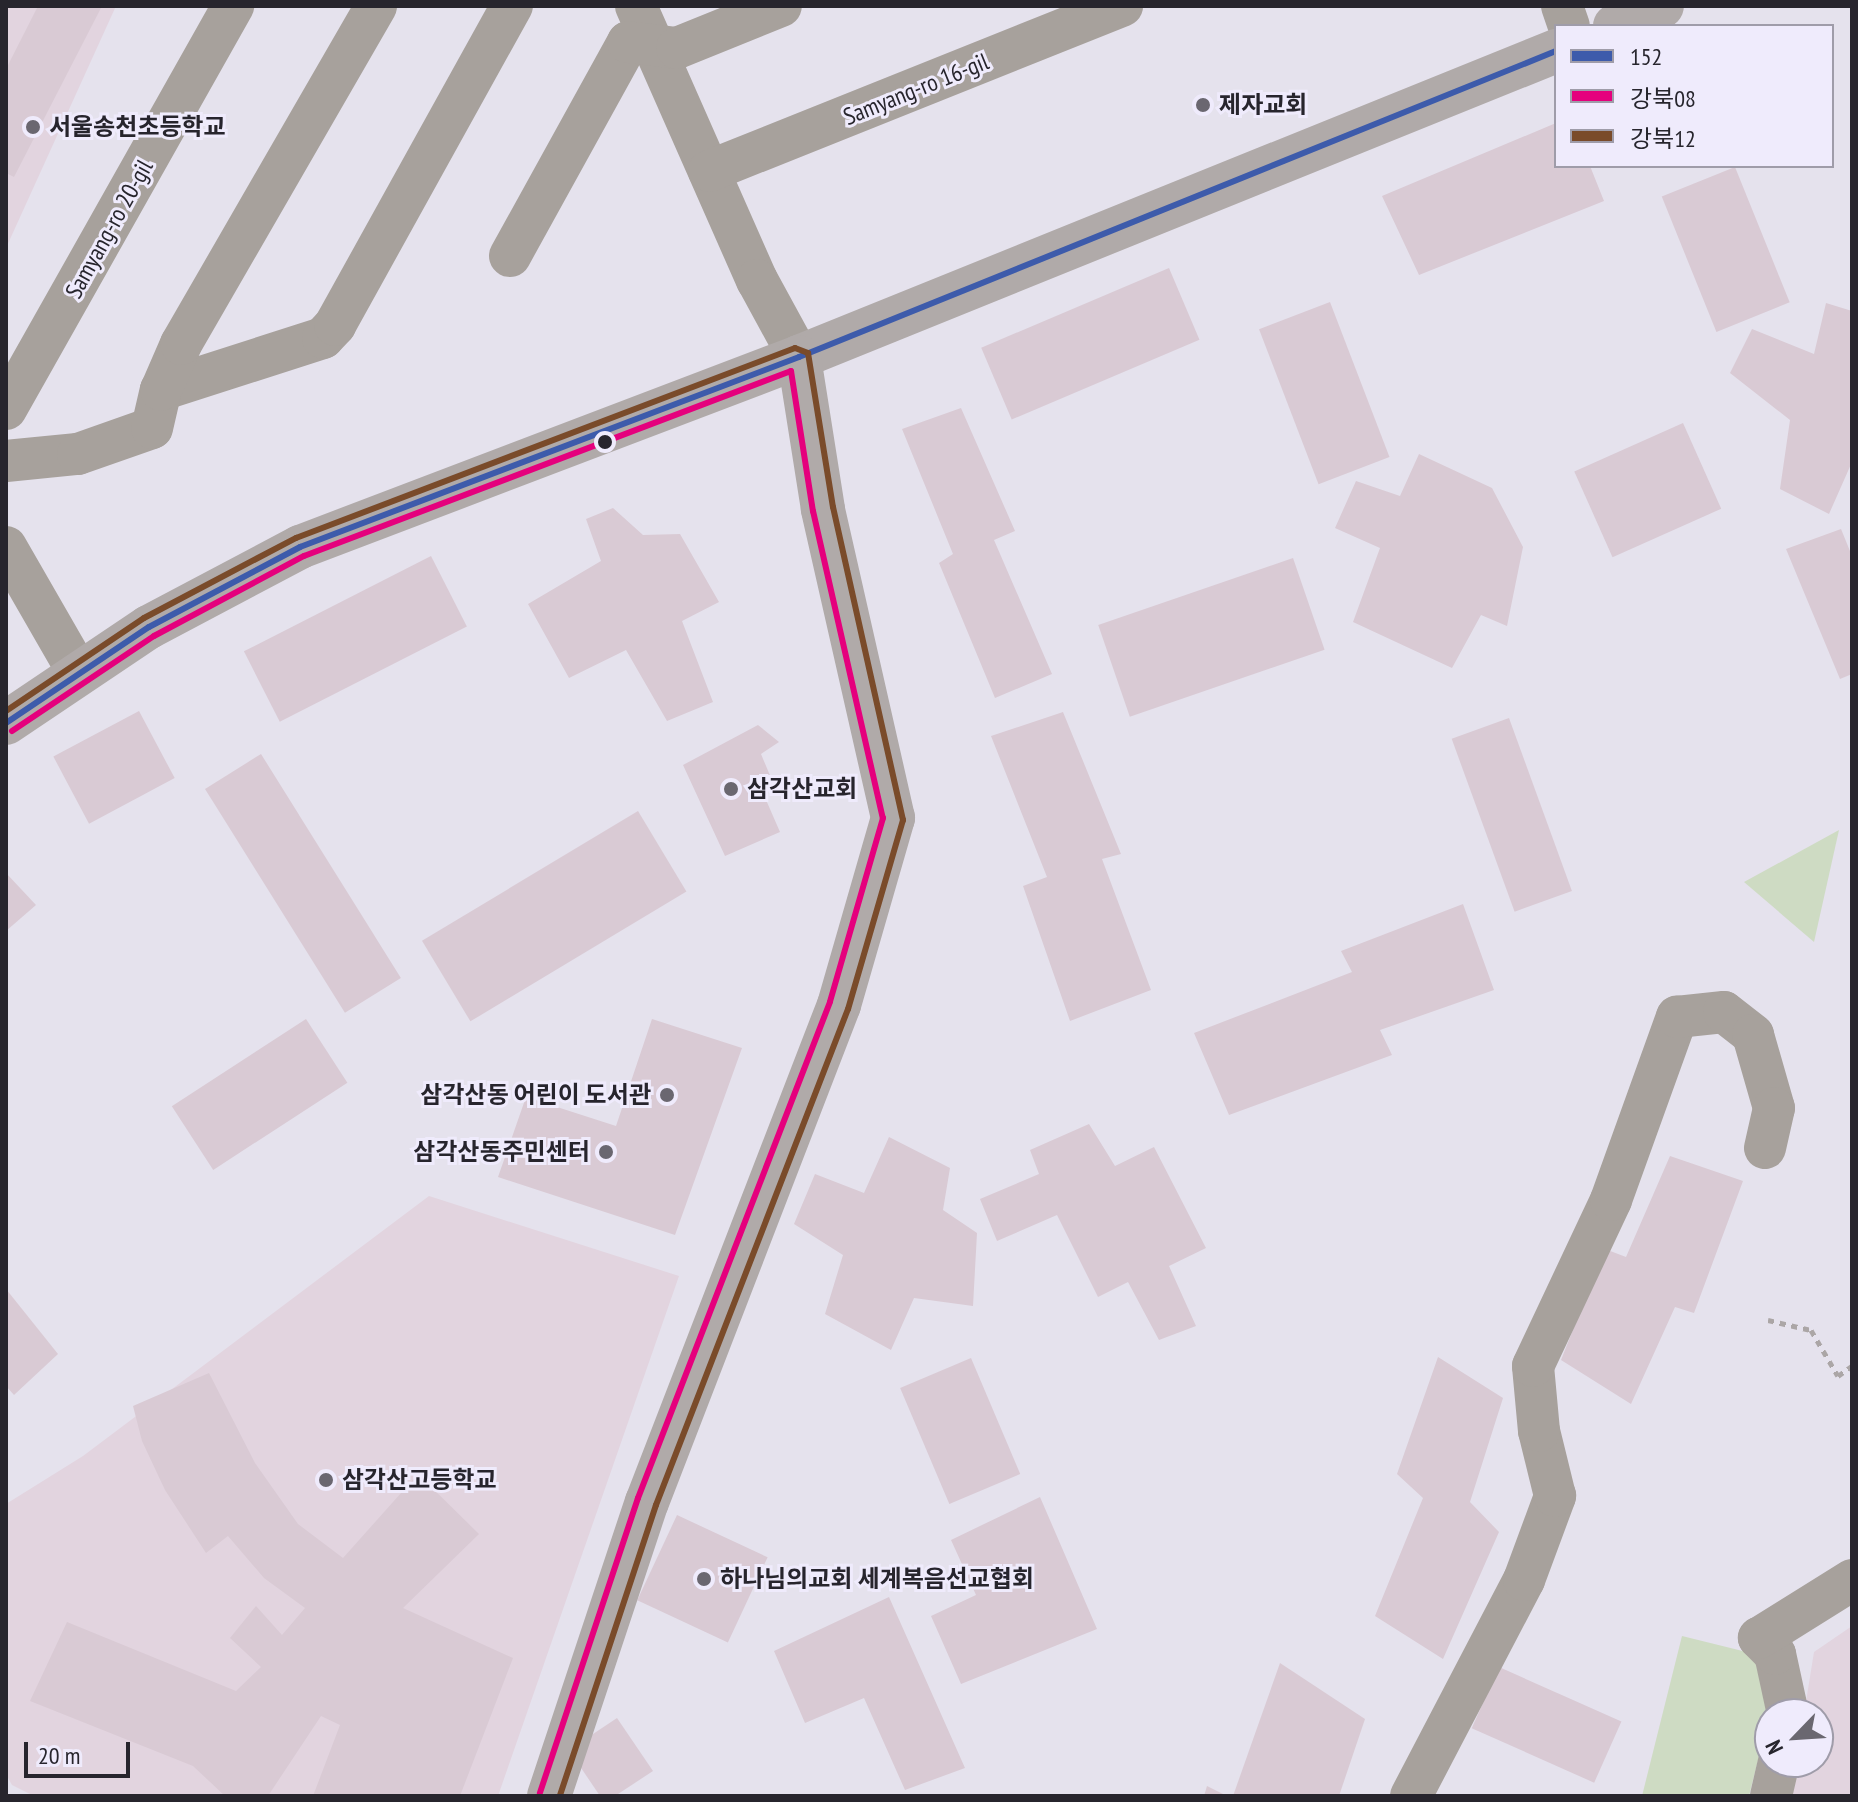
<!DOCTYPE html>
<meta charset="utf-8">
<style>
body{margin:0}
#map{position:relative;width:1858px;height:1802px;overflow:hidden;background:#e5e2ed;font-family:"PT Sans Narrow","Noto Sans KR",sans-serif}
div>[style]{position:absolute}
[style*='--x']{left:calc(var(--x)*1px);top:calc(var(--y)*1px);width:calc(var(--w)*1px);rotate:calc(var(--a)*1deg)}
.education>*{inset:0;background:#e2d4df}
.green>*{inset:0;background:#cedbc3}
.building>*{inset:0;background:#d9cad4;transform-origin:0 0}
.path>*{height:5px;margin-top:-2.5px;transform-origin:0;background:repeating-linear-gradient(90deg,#aba6a6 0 6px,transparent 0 12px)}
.street>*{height:42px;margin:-21px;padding:0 21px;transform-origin:21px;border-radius:21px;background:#a7a19c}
.secondary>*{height:44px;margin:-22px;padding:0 22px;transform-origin:22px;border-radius:22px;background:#b0aaa9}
.bus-1>*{height:6px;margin:-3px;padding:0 3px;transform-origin:3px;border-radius:3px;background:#3d5bab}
.bus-2>*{height:6px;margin:-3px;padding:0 3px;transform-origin:3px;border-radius:3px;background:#e5007d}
.bus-3>*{height:6px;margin:-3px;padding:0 3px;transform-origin:3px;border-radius:3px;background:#7a4b2a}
.dots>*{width:22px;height:22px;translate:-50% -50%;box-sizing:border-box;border:4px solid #efebfc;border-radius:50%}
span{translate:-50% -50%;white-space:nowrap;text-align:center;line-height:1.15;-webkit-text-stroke:6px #efebfc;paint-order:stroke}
.street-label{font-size:24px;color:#27252d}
.poi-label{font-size:24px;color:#27252d;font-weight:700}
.left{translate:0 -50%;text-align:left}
.right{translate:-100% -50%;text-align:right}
.frame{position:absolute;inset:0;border:8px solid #27252d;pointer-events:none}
.legend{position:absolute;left:1554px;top:24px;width:280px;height:144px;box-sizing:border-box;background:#efebfc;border:2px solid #9f9ca9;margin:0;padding:10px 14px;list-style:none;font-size:24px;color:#27252d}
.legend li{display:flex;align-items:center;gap:16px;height:40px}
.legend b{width:40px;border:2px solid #9f9ca9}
.north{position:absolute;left:1754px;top:1698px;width:80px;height:80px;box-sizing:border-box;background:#efebfc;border:2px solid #9f9ca9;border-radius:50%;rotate:245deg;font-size:22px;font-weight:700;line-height:32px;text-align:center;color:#27252d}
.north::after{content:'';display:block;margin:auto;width:28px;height:36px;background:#6a6770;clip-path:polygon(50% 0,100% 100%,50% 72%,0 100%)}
.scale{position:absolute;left:24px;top:1742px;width:106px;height:36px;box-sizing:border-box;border:4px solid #27252d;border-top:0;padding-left:10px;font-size:24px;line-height:28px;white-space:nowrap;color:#27252d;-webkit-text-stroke:6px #efebfc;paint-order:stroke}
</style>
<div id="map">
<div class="education">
<i style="clip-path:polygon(6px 6px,116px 6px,6px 248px)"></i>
<i style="clip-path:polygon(429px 1196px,679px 1276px,498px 1796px,34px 1796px,12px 1785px,6px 1774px,6px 1504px,83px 1456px)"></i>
<i style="clip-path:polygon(1852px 1626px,1852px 1796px,1791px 1796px,1796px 1762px,1818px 1762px,1818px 1714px,1804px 1714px,1814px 1652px)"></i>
</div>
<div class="green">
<i style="clip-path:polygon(1839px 830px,1814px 942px,1744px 882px)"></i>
<i style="clip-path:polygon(1682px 1636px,1783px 1661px,1749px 1796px,1642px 1796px)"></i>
</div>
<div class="building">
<i style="clip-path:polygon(38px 6px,102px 6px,14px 177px,6px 173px,6px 69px)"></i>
<i style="clip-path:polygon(1556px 123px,1556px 166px,1590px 166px,1604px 201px,1419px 275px,1382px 196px)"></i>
<i style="left:1735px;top:167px;width:146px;height:79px;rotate:68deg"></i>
<i style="left:1169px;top:268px;width:78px;height:204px;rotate:67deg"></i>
<i style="left:1330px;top:302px;width:166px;height:76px;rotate:69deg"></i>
<i style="clip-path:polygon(1826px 303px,1852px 311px,1852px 462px,1829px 514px,1780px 489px,1790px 420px,1730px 373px,1752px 329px,1814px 354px)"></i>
<i style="clip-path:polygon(961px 408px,1015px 531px,994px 540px,1052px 674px,995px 698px,939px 563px,953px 554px,902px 429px)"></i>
<i style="left:1683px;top:423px;width:94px;height:119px;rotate:66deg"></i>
<i style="clip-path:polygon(1419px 454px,1492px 488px,1523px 547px,1507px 626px,1481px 615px,1452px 668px,1353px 622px,1380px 548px,1335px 528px,1356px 481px,1400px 496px)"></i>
<i style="clip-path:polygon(613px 508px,643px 535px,680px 534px,719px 602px,682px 621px,713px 702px,667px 721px,626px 650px,569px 678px,528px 604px,601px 561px,586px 519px)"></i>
<i style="clip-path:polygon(1841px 529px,1852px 556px,1852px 674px,1840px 679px,1786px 549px)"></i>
<i style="left:431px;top:556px;width:79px;height:210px;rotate:63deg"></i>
<i style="left:1293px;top:558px;width:97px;height:206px;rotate:71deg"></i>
<i style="left:139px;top:711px;width:76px;height:97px;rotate:62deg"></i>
<i style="clip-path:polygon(1063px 712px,1121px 854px,1102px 859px,1151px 990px,1070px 1021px,1023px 886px,1047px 877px,991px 736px)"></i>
<i style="left:1509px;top:718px;width:184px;height:61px;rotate:70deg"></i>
<i style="clip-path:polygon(758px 725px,779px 742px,761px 754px,774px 785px,763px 793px,780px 832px,725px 856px,683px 765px)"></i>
<i style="left:261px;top:754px;width:264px;height:66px;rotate:58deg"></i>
<i style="left:638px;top:811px;width:94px;height:252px;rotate:59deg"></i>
<i style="clip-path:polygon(6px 873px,36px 905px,6px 931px)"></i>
<i style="clip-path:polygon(1463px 904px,1494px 990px,1380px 1030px,1392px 1055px,1229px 1115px,1194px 1033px,1352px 972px,1341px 951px)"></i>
<i style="left:306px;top:1019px;width:76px;height:160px;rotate:57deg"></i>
<i style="clip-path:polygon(652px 1019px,742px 1048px,675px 1235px,498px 1177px,526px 1097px,616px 1126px)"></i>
<i style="clip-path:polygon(1089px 1124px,1115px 1166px,1154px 1147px,1206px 1248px,1169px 1266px,1196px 1326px,1159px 1340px,1128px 1282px,1098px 1297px,1057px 1215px,997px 1241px,980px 1199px,1039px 1174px,1030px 1150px)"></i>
<i style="clip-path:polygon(889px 1137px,950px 1168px,943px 1210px,977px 1233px,973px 1306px,914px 1298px,891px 1350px,825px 1314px,843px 1255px,794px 1224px,815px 1174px,864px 1193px)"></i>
<i style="clip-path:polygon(1670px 1156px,1743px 1181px,1694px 1313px,1675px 1307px,1631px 1404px,1561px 1360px,1605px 1249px,1626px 1257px)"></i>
<i style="clip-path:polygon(6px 1289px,58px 1354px,14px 1395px,6px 1386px)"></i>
<i style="clip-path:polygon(1438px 1357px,1503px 1398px,1470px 1502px,1499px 1532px,1443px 1659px,1375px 1616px,1423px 1498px,1397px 1474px)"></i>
<i style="left:971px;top:1358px;width:126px;height:77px;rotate:67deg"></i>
<i style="clip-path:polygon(209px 1373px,255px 1463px,298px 1524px,343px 1558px,418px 1474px,479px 1534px,403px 1608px,513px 1658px,460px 1796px,313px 1796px,340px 1725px,321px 1716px,268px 1796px,225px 1796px,193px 1766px,30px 1701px,67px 1622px,236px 1691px,261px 1667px,230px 1638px,256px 1606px,282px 1635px,305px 1608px,264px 1578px,228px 1536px,206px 1553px,165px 1490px,142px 1441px,133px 1406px)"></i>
<i style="clip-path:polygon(1040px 1497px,1097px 1629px,961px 1684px,931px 1616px,976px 1595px,951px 1540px)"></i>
<i style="left:677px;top:1515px;width:100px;height:94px;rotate:25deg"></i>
<i style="clip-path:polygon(889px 1597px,965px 1768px,905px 1790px,864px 1698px,805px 1723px,774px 1651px)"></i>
<i style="clip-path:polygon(1280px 1663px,1365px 1719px,1339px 1796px,1233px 1796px)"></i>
<i style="left:1499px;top:1667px;width:134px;height:67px;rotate:24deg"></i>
<i style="clip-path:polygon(617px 1718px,653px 1771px,615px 1796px,600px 1796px,569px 1750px)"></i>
<i style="clip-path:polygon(1207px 1786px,1227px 1796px,1204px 1796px)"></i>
</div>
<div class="path">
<i style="--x:1768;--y:1320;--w:44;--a:13.1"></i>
<i style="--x:1811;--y:1330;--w:53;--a:59.6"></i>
<i style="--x:1838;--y:1376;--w:17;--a:-36"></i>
</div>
<div class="street">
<i style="--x:636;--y:6;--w:300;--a:66.2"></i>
<i style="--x:757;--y:280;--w:88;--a:61.4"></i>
<i style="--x:1562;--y:6;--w:21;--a:71"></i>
<i style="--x:709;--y:171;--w:445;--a:-21.8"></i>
<i style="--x:510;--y:256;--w:244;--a:-61.1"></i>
<i style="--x:628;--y:42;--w:49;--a:7"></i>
<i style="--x:677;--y:48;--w:112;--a:-22"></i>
<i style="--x:161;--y:390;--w:170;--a:-17.8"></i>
<i style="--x:323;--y:338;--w:18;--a:-47"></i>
<i style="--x:335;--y:325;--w:365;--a:-61"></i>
<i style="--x:6;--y:409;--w:463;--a:-60.6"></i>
<i style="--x:6;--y:461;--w:72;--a:-5.6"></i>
<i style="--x:78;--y:454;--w:78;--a:-19.4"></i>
<i style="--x:152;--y:428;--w:39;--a:-77"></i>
<i style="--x:161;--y:390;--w:50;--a:-66.5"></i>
<i style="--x:181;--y:344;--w:390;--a:-60"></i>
<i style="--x:6;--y:547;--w:146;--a:60.1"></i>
<i style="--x:1788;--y:1714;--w:61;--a:-102.2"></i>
<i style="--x:1775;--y:1654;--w:23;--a:-135"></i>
<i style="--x:1759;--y:1638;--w:110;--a:-31.9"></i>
<i style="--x:1411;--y:1796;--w:244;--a:-62.4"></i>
<i style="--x:1524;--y:1580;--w:90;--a:-69.7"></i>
<i style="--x:1555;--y:1496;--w:67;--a:-103.8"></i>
<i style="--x:1539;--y:1431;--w:65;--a:-95.3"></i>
<i style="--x:1533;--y:1366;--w:183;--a:-64.8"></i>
<i style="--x:1611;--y:1200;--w:195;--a:-70.2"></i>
<i style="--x:1677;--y:1017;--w:47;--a:-6.1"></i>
<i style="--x:1724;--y:1012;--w:37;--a:38"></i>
<i style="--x:1753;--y:1035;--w:76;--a:74"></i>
<i style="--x:1774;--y:1108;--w:41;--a:102.7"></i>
<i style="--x:1771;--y:1796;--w:35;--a:-77"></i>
</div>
<div class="secondary">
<i style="--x:1615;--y:26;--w:51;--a:-23.1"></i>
<i style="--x:6;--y:723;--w:172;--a:-33.9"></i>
<i style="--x:149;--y:627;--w:171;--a:-27.9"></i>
<i style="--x:300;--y:547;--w:534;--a:-20.84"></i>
<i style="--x:799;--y:357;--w:817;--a:-22.01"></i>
<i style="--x:549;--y:1796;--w:310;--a:-71.6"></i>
<i style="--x:647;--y:1502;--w:533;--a:-68.88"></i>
<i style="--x:839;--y:1005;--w:195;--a:-73.9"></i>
<i style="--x:893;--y:818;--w:317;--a:-102.8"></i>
<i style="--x:823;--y:509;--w:154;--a:-99"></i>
</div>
<div class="bus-1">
<i style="--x:6;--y:723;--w:172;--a:-33.9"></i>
<i style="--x:149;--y:627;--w:171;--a:-27.9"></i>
<i style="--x:300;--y:547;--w:534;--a:-20.84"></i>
<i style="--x:799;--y:357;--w:817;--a:-22.01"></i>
</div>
<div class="bus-2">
<i style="--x:12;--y:731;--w:171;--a:-33.8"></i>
<i style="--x:154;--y:636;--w:170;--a:-28.1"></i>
<i style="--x:304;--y:556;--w:521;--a:-20.8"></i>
<i style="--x:791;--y:371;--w:142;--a:81.1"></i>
<i style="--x:813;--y:511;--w:315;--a:77.2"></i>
<i style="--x:883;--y:818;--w:191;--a:106.1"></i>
<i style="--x:830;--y:1002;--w:532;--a:111.16"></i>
<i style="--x:638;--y:1498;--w:311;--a:108.4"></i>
</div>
<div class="bus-3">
<i style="--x:6;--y:711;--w:166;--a:-34"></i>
<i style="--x:144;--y:618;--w:172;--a:-27.8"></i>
<i style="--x:296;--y:538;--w:534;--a:-20.84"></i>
<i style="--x:795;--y:348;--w:14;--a:21"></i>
<i style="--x:808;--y:353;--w:156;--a:80.8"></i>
<i style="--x:833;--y:507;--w:321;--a:77.4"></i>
<i style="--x:903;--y:820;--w:197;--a:106.2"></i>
<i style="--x:848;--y:1009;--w:532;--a:111.16"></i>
<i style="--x:656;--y:1505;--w:306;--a:108.3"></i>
</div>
<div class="dots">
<i style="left:1203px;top:105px;background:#6a6770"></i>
<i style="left:33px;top:127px;background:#6a6770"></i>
<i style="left:605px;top:442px;background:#27252d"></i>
<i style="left:731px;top:789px;background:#6a6770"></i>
<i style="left:667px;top:1095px;background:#6a6770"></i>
<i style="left:606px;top:1152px;background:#6a6770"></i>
<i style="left:326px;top:1480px;background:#6a6770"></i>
<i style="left:704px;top:1579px;background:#6a6770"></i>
</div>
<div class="street-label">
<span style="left:916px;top:89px;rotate:-22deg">Samyang-ro 16-gil</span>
<span style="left:109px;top:229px;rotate:-61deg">Samyang-ro 20-gil</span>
</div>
<div class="poi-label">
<span class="left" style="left:1219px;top:105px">제자교회</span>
<span class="left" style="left:49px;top:127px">서울송천초등학교</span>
<span class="left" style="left:747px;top:789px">삼각산교회</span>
<span class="right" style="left:651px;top:1095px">삼각산동 어린이 도서관</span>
<span class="right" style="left:590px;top:1152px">삼각산동주민센터</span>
<span class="left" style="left:342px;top:1480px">삼각산고등학교</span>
<span class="left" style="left:720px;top:1579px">하나님의교회 세계복음선교협회</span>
</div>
<div class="frame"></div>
<ul class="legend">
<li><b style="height:10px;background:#3d5bab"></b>152</li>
<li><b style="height:10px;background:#e5007d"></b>강북08</li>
<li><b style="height:10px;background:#7a4b2a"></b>강북12</li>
</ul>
<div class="north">N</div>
<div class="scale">20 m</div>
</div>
